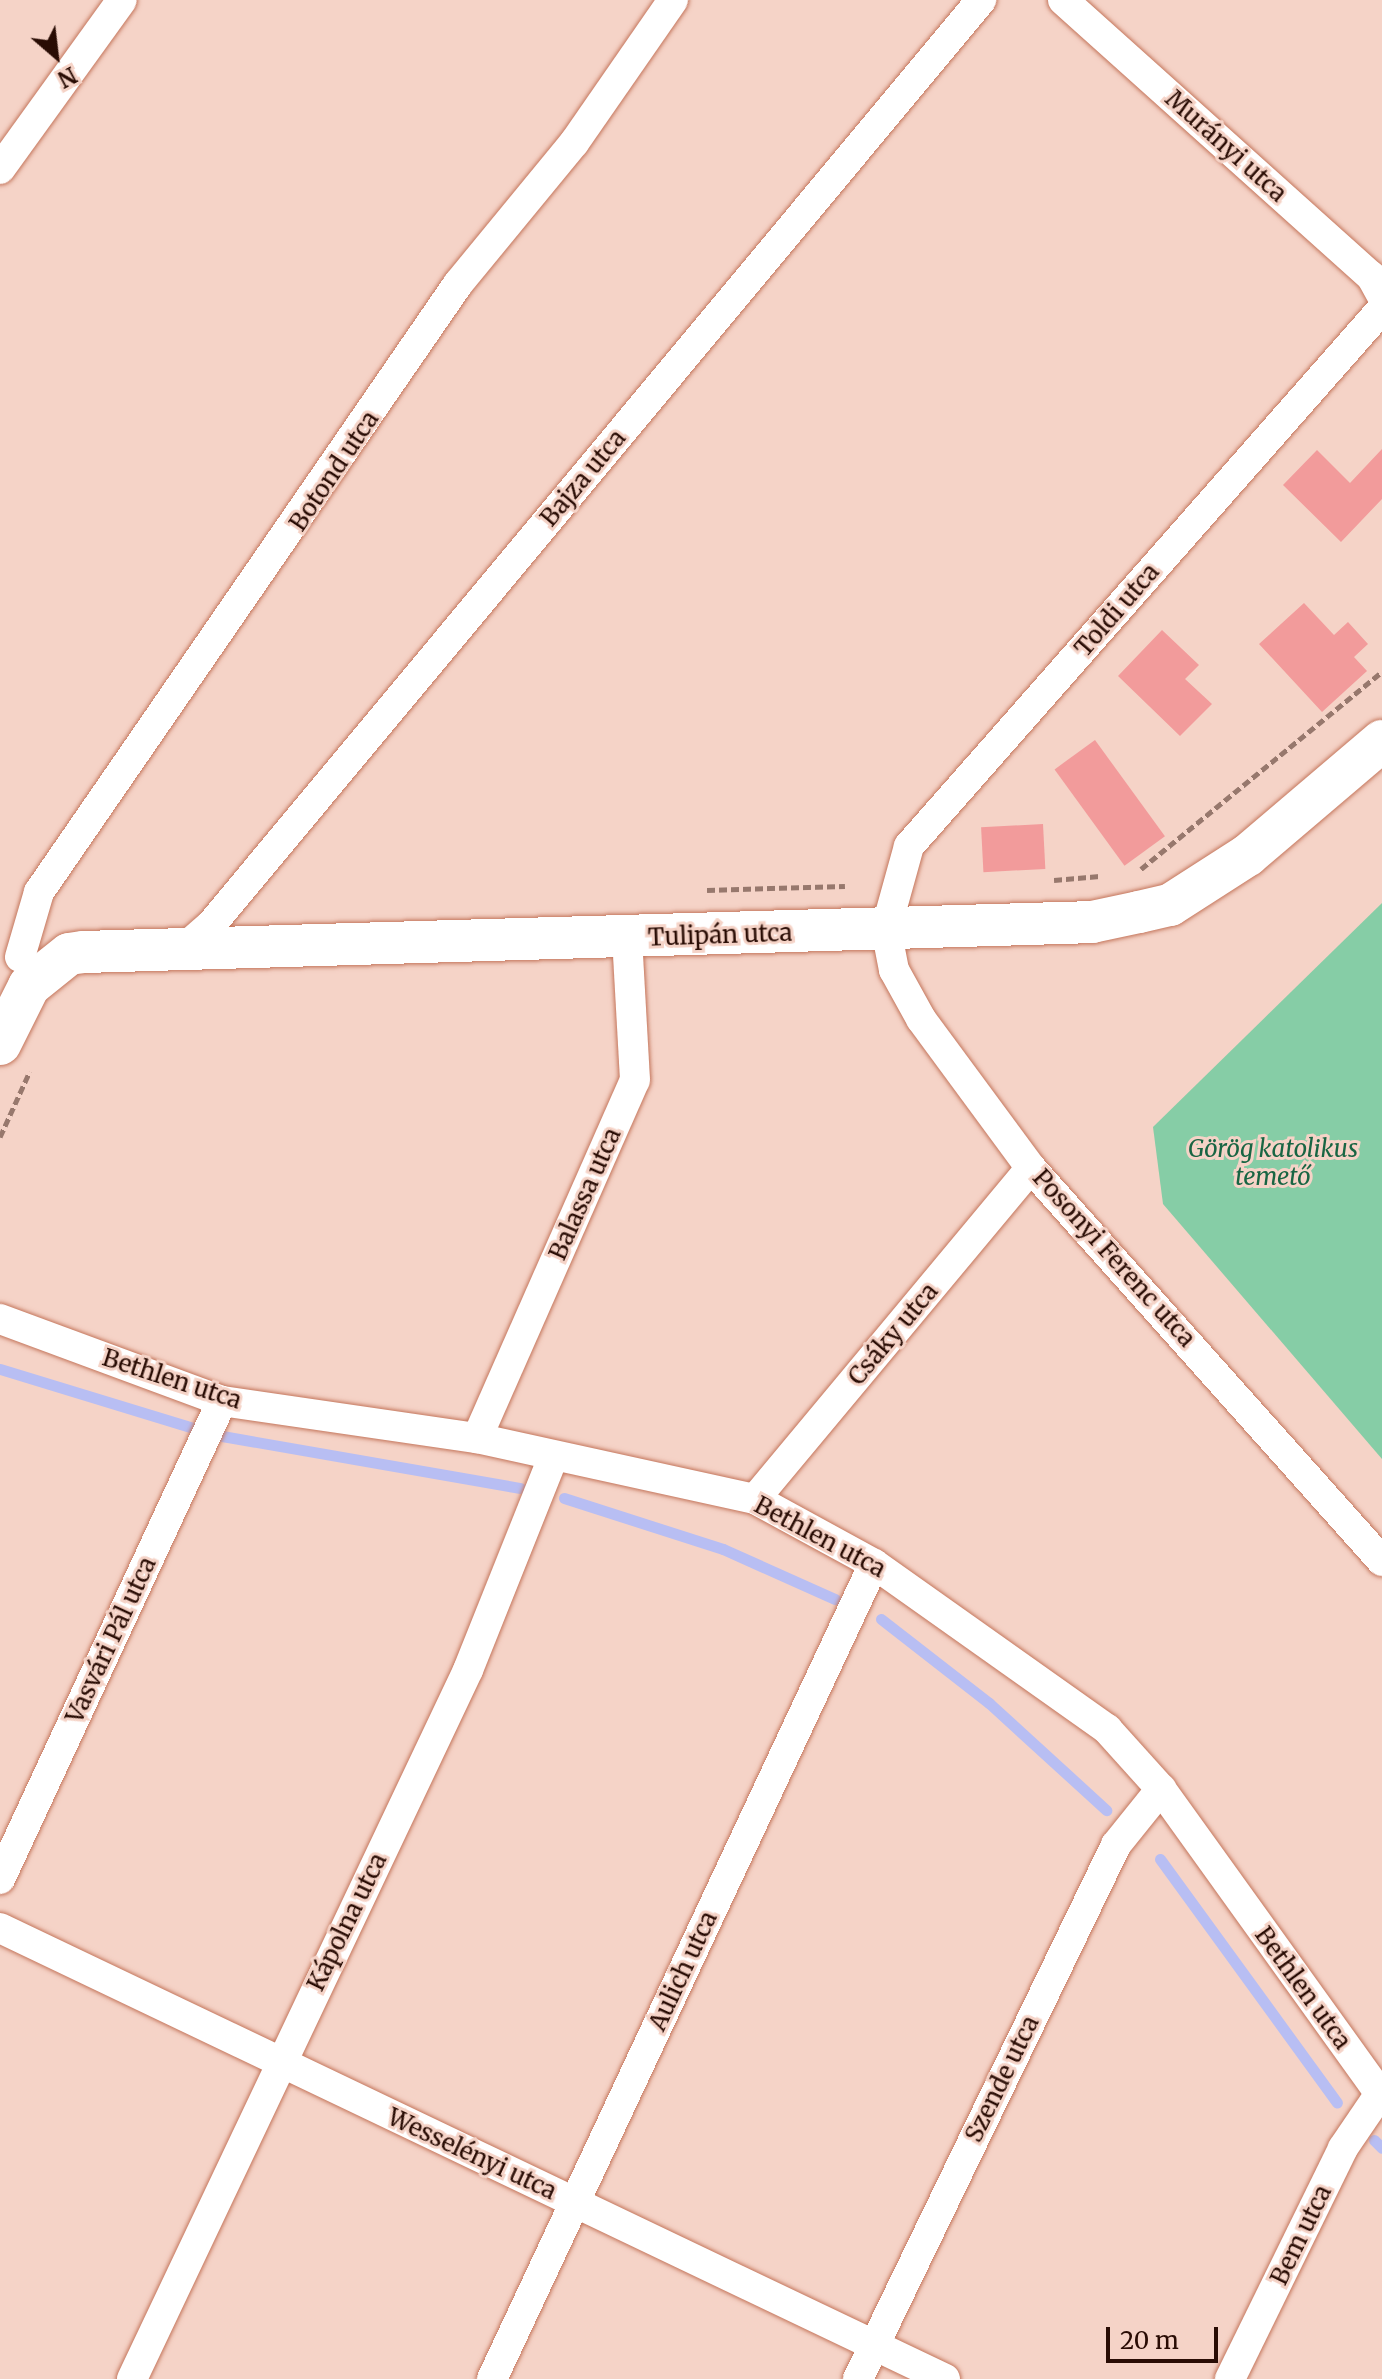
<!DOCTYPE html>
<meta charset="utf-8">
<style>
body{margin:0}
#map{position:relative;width:1382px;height:2379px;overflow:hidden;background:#f5d3c7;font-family:Merriweather,serif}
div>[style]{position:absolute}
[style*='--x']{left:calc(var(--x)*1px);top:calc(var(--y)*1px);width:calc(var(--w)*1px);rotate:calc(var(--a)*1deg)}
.green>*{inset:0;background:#86cda6}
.stream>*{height:11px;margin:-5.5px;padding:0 5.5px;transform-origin:5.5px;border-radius:5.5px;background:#b8bef3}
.building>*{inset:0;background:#f29b9b;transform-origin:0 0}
.path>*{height:5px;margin-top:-2.5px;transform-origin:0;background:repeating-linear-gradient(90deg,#97786d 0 8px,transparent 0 12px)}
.roads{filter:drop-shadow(0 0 2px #c4765c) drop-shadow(0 0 2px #c4765c)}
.street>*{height:30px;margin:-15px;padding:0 15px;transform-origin:15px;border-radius:15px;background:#fff}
.secondary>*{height:42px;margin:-21px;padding:0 21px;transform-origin:21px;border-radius:21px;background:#fff}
span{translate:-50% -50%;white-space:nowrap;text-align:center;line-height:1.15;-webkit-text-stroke:6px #f5d3c7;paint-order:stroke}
.street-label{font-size:24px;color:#290c04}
.park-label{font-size:24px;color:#186543;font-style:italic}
.north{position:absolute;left:16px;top:16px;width:80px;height:80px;-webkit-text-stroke:6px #f5d3c7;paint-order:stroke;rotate:152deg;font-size:22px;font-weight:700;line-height:32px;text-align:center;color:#290c04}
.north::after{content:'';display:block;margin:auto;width:28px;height:36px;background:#290c04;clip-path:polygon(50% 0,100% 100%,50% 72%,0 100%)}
.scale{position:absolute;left:1106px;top:2327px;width:112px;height:36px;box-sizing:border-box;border:4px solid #290c04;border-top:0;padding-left:10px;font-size:24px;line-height:28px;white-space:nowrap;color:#290c04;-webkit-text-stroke:6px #f5d3c7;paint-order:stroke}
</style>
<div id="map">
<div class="green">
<i style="clip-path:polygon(1382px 903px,1382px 1459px,1163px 1204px,1153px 1127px)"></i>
</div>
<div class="stream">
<i style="--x:0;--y:1369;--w:209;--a:17"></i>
<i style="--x:222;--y:1436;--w:303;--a:9.9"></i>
<i style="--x:564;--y:1498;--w:167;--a:17.8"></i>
<i style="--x:723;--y:1549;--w:123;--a:24.1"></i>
<i style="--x:881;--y:1619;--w:137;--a:37.9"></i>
<i style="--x:989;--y:1703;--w:159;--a:42.4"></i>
<i style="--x:1160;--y:1859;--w:301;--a:54"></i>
<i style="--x:1374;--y:2140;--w:11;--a:45"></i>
</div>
<div class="building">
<i style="clip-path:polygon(1382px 449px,1382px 499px,1341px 542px,1283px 485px,1317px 450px,1350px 483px)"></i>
<i style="clip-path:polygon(1304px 603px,1334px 635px,1348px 622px,1368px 644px,1354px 657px,1367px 671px,1322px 712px,1259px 644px)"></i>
<i style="clip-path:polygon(1162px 630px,1199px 665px,1185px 679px,1212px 704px,1180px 736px,1118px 676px)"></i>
<i style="left:1095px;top:740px;width:119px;height:50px;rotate:54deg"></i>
<i style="left:1043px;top:824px;width:45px;height:62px;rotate:87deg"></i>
</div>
<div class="path">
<i style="--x:1141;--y:869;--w:311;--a:-39.3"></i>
<i style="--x:1054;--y:880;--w:46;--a:-5"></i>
<i style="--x:707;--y:890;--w:138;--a:-1.7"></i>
<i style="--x:0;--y:1137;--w:72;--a:-65.6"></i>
</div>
<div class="roads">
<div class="street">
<i style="--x:1063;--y:0;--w:414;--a:41.9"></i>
<i style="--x:1371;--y:276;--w:23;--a:61"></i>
<i style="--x:0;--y:169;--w:208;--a:-54.2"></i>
<i style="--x:1382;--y:309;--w:716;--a:131.37"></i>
<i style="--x:909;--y:846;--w:86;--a:105.5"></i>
<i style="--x:886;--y:929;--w:42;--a:79"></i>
<i style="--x:894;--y:970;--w:56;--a:61.1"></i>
<i style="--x:921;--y:1019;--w:185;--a:53.6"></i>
<i style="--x:1031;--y:1168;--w:527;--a:48.23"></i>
<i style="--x:181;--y:951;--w:40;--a:-41"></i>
<i style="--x:211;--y:925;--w:1204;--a:-50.22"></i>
<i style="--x:20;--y:957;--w:68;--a:-73.7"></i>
<i style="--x:39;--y:892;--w:738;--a:-55.43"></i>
<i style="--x:458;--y:284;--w:183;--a:-50.6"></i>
<i style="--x:574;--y:143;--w:174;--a:-55.3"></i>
<i style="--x:0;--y:1319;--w:237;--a:20.3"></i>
<i style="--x:222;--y:1401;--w:258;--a:8.3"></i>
<i style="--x:477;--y:1438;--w:285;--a:12.4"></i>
<i style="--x:755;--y:1499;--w:136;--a:28.6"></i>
<i style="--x:874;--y:1564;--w:286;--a:35.3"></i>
<i style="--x:1107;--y:1729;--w:81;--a:48"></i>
<i style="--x:1161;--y:1789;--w:379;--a:54.3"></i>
<i style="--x:477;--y:1438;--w:391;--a:-66.2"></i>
<i style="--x:635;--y:1080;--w:142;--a:-93.2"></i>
<i style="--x:755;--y:1499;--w:431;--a:-50.2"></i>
<i style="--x:0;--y:1879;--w:527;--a:-65.09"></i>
<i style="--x:0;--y:1928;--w:1047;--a:25.51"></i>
<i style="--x:132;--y:2379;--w:785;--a:-64.64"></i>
<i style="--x:468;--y:1670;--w:226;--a:-68.2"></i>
<i style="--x:492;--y:2379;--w:900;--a:-64.89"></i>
<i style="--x:858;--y:2379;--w:593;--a:-64.21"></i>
<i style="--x:1116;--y:1845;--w:72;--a:-51.2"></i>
<i style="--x:1230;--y:2379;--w:257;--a:-63.9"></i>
<i style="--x:1343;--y:2148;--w:64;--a:-55.8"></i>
</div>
<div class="secondary">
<i style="--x:0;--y:1044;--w:65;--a:-63.4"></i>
<i style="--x:29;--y:986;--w:51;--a:-38.7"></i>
<i style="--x:69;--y:954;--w:15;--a:-8"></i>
<i style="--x:84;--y:952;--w:1008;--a:-1.7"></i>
<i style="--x:1092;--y:922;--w:48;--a:-12"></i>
<i style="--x:1139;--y:912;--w:32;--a:-13"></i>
<i style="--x:1170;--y:905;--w:93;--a:-32.7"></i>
<i style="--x:1248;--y:855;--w:176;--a:-40.4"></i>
</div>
</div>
<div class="street-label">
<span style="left:1226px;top:146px;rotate:42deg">Murányi utca</span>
<span style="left:334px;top:471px;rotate:-56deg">Botond utca</span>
<span style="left:583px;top:478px;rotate:-50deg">Bajza utca</span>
<span style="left:1117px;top:610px;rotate:-49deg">Toldi utca</span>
<span style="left:720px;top:935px;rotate:-2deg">Tulipán utca</span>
<span style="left:585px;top:1194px;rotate:-66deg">Balassa utca</span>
<span style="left:1114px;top:1258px;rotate:48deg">Posonyi Ferenc utca</span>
<span style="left:893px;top:1334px;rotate:-50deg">Csáky utca</span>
<span style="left:172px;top:1379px;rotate:18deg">Bethlen utca</span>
<span style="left:820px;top:1537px;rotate:28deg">Bethlen utca</span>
<span style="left:111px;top:1640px;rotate:-65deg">Vasvári Pál utca</span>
<span style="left:347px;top:1922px;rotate:-64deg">Kápolna utca</span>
<span style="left:683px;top:1971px;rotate:-65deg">Aulich utca</span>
<span style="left:1303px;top:1988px;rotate:54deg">Bethlen utca</span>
<span style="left:1002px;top:2079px;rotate:-64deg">Szende utca</span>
<span style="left:472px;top:2154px;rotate:25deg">Wesselényi utca</span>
<span style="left:1301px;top:2235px;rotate:-64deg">Bem utca</span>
</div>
<div class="park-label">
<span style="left:1273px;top:1163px">Görög katolikus<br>temető</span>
</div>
<div class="north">N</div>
<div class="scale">20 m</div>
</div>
